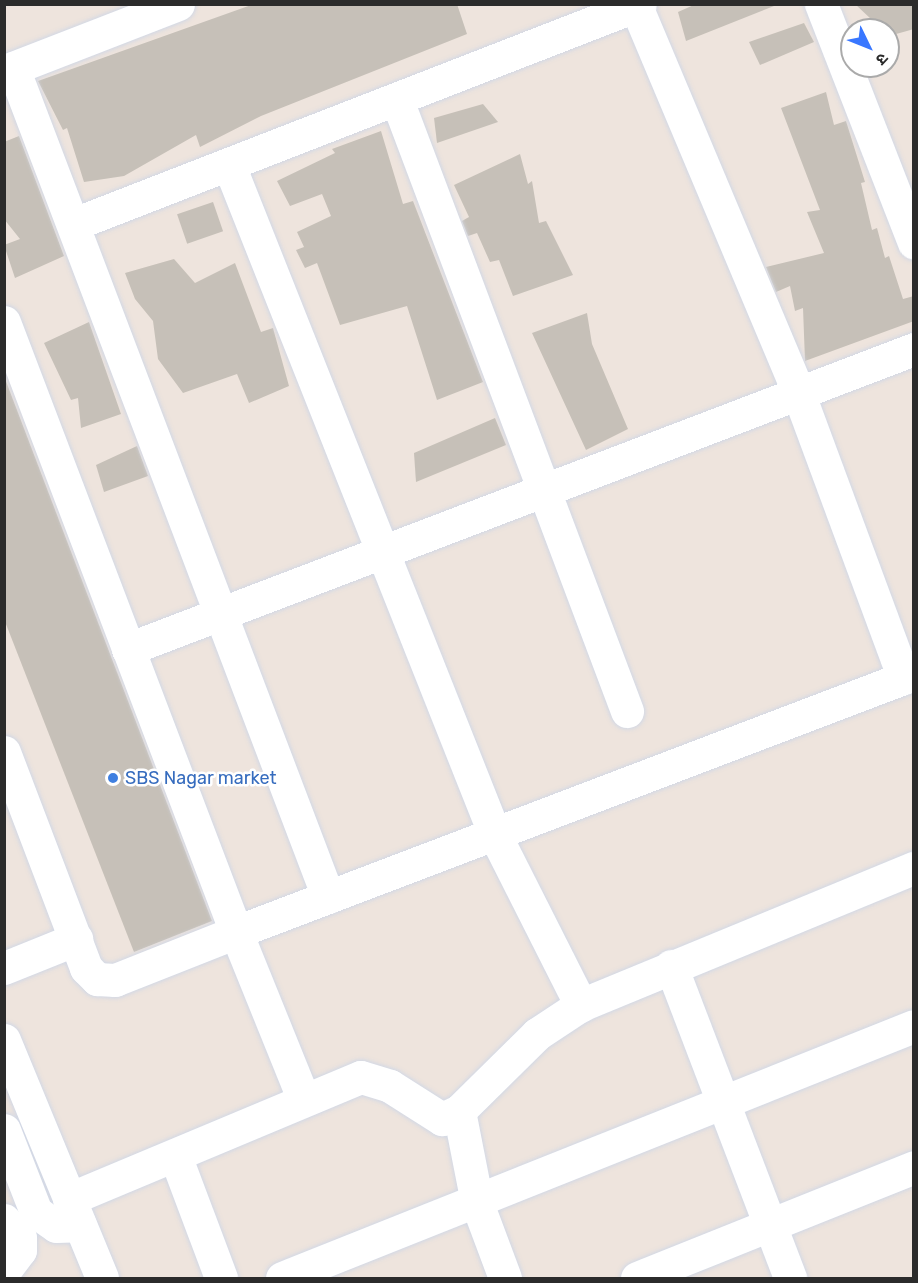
<!DOCTYPE html>
<meta charset="utf-8">
<style>
body{margin:0}
#map{position:relative;width:918px;height:1283px;overflow:hidden;background:#eee4dd;font-family:Rubik,"Noto Sans Devanagari",sans-serif}
div>[style]{position:absolute}
[style*='--x']{left:calc(var(--x)*1px);top:calc(var(--y)*1px);width:calc(var(--w)*1px);rotate:calc(var(--a)*1deg)}
.building>*{inset:0;background:#c6c0b8;transform-origin:0 0}
.roads{filter:drop-shadow(0 0 2px #d2d8e5) drop-shadow(0 0 2px #d2d8e5)}
.minor>*{height:33px;margin:-16.5px;padding:0 16.5px;transform-origin:16.5px;border-radius:16.5px;background:#fff}
.dots>*{width:16px;height:16px;translate:-50% -50%;box-sizing:border-box;border:3px solid #fff;border-radius:50%}
span{translate:-50% -50%;white-space:nowrap;text-align:center;line-height:1.15;-webkit-text-stroke:5px #fff;paint-order:stroke}
.shop-label{font-size:18px;color:#366cbe}
.left{translate:0 -50%;text-align:left}
.frame{position:absolute;inset:0;border:6px solid #2b2b2b;pointer-events:none}
.north{position:absolute;left:840px;top:18px;width:60px;height:60px;box-sizing:border-box;background:#fff;border:2px solid #aaa;border-radius:50%;rotate:133deg;font-size:16px;font-weight:700;line-height:24px;text-align:center;color:#2b2b2b}
.north::after{content:'';display:block;margin:auto;width:21px;height:27px;background:#3977ff;clip-path:polygon(50% 0,100% 100%,50% 72%,0 100%)}
</style>
<div id="map">
<div class="building">
<i style="clip-path:polygon(254px 4px,457px 4px,467px 34px,261px 116px,200px 147px,196px 135px,124px 176px,84px 182px,67px 128px,63px 130px,38px 81px)"></i>
<i style="clip-path:polygon(696px 4px,774px 4px,774px 6px,686px 41px,678px 12px)"></i>
<i style="clip-path:polygon(855px 4px,914px 4px,914px 29px,889px 36px)"></i>
<i style="clip-path:polygon(804px 23px,814px 42px,760px 65px,749px 42px)"></i>
<i style="clip-path:polygon(826px 92px,834px 125px,846px 121px,865px 182px,861px 183px,872px 230px,877px 228px,885px 258px,889px 256px,903px 299px,914px 296px,914px 321px,805px 361px,803px 308px,795px 311px,790px 286px,776px 292px,766px 267px,824px 253px,807px 212px,820px 210px,781px 108px)"></i>
<i style="clip-path:polygon(483px 104px,498px 122px,437px 143px,434px 118px)"></i>
<i style="clip-path:polygon(381px 131px,403px 204px,413px 201px,483px 382px,437px 400px,407px 306px,340px 325px,317px 263px,305px 268px,296px 250px,304px 247px,297px 232px,331px 216px,322px 194px,290px 206px,277px 181px,335px 153px,332px 149px)"></i>
<i style="clip-path:polygon(19px 136px,64px 256px,15px 278px,4px 245px,20px 239px,4px 219px,4px 142px)"></i>
<i style="clip-path:polygon(520px 154px,528px 184px,532px 181px,539px 223px,546px 221px,573px 275px,513px 296px,499px 260px,490px 262px,477px 233px,468px 236px,462px 221px,469px 217px,454px 185px)"></i>
<i style="left:213px;top:202px;width:31px;height:38px;rotate:71deg"></i>
<i style="clip-path:polygon(174px 259px,195px 283px,235px 263px,261px 332px,273px 328px,289px 386px,249px 403px,237px 374px,183px 393px,158px 359px,153px 321px,135px 299px,125px 273px)"></i>
<i style="clip-path:polygon(587px 313px,592px 344px,628px 429px,586px 450px,532px 333px)"></i>
<i style="clip-path:polygon(89px 322px,121px 414px,81px 428px,78px 398px,71px 400px,44px 343px)"></i>
<i style="clip-path:polygon(4px 376px,212px 921px,134px 952px,4px 619px)"></i>
<i style="clip-path:polygon(495px 418px,506px 445px,416px 482px,414px 453px)"></i>
<i style="clip-path:polygon(137px 446px,148px 476px,104px 492px,96px 465px)"></i>
</div>
<div class="roads">
<div class="minor">
<i style="--x:178;--y:4;--w:177;--a:158.8"></i>
<i style="--x:13;--y:68;--w:887;--a:69.19"></i>
<i style="--x:821;--y:4;--w:256;--a:68.7"></i>
<i style="--x:636;--y:6;--w:419;--a:67.2"></i>
<i style="--x:798;--y:392;--w:305;--a:69.7"></i>
<i style="--x:397;--y:100;--w:653;--a:69.37"></i>
<i style="--x:229;--y:165;--w:721;--a:68.35"></i>
<i style="--x:495;--y:835;--w:191;--a:63.2"></i>
<i style="--x:74;--y:224;--w:607;--a:-21.24"></i>
<i style="--x:4;--y:322;--w:653;--a:69.18"></i>
<i style="--x:236;--y:932;--w:725;--a:-20.83"></i>
<i style="--x:128;--y:649;--w:841;--a:-20.89"></i>
<i style="--x:4;--y:752;--w:231;--a:69.2"></i>
<i style="--x:86;--y:968;--w:16;--a:45"></i>
<i style="--x:97;--y:979;--w:18;--a:3"></i>
<i style="--x:115;--y:980;--w:130;--a:-21.6"></i>
<i style="--x:236;--y:932;--w:179;--a:68"></i>
<i style="--x:671;--y:966;--w:334;--a:69.1"></i>
<i style="--x:4;--y:968;--w:78;--a:-21.9"></i>
<i style="--x:4;--y:1040;--w:257;--a:67.6"></i>
<i style="--x:459;--y:1111;--w:94;--a:78.9"></i>
<i style="--x:477;--y:1203;--w:80;--a:69.5"></i>
<i style="--x:4;--y:1130;--w:88;--a:68.7"></i>
<i style="--x:36;--y:1212;--w:24;--a:35"></i>
<i style="--x:56;--y:1226;--w:24;--a:-2"></i>
<i style="--x:176;--y:1158;--w:128;--a:69.4"></i>
<i style="--x:69;--y:1199;--w:316;--a:-22.7"></i>
<i style="--x:361;--y:1077;--w:30;--a:17"></i>
<i style="--x:390;--y:1086;--w:62;--a:32.4"></i>
<i style="--x:442;--y:1119;--w:19;--a:-25"></i>
<i style="--x:459;--y:1111;--w:110;--a:-44.6"></i>
<i style="--x:537;--y:1034;--w:53;--a:-33.4"></i>
<i style="--x:581;--y:1005;--w:360;--a:-22.4"></i>
<i style="--x:4;--y:1220;--w:24;--a:48"></i>
<i style="--x:20;--y:1238;--w:12;--a:90"></i>
<i style="--x:20;--y:1250;--w:26;--a:127"></i>
<i style="--x:282;--y:1278;--w:680;--a:-21.74"></i>
<i style="--x:637;--y:1278;--w:298;--a:-21.8"></i>
</div>
</div>
<div class="dots">
<i style="left:113px;top:778px;background:#3f7fe0"></i>
</div>
<div class="shop-label">
<span class="left" style="left:125px;top:778px">SBS Nagar market</span>
</div>
<div class="frame"></div>
<div class="north">उ</div>
</div>
